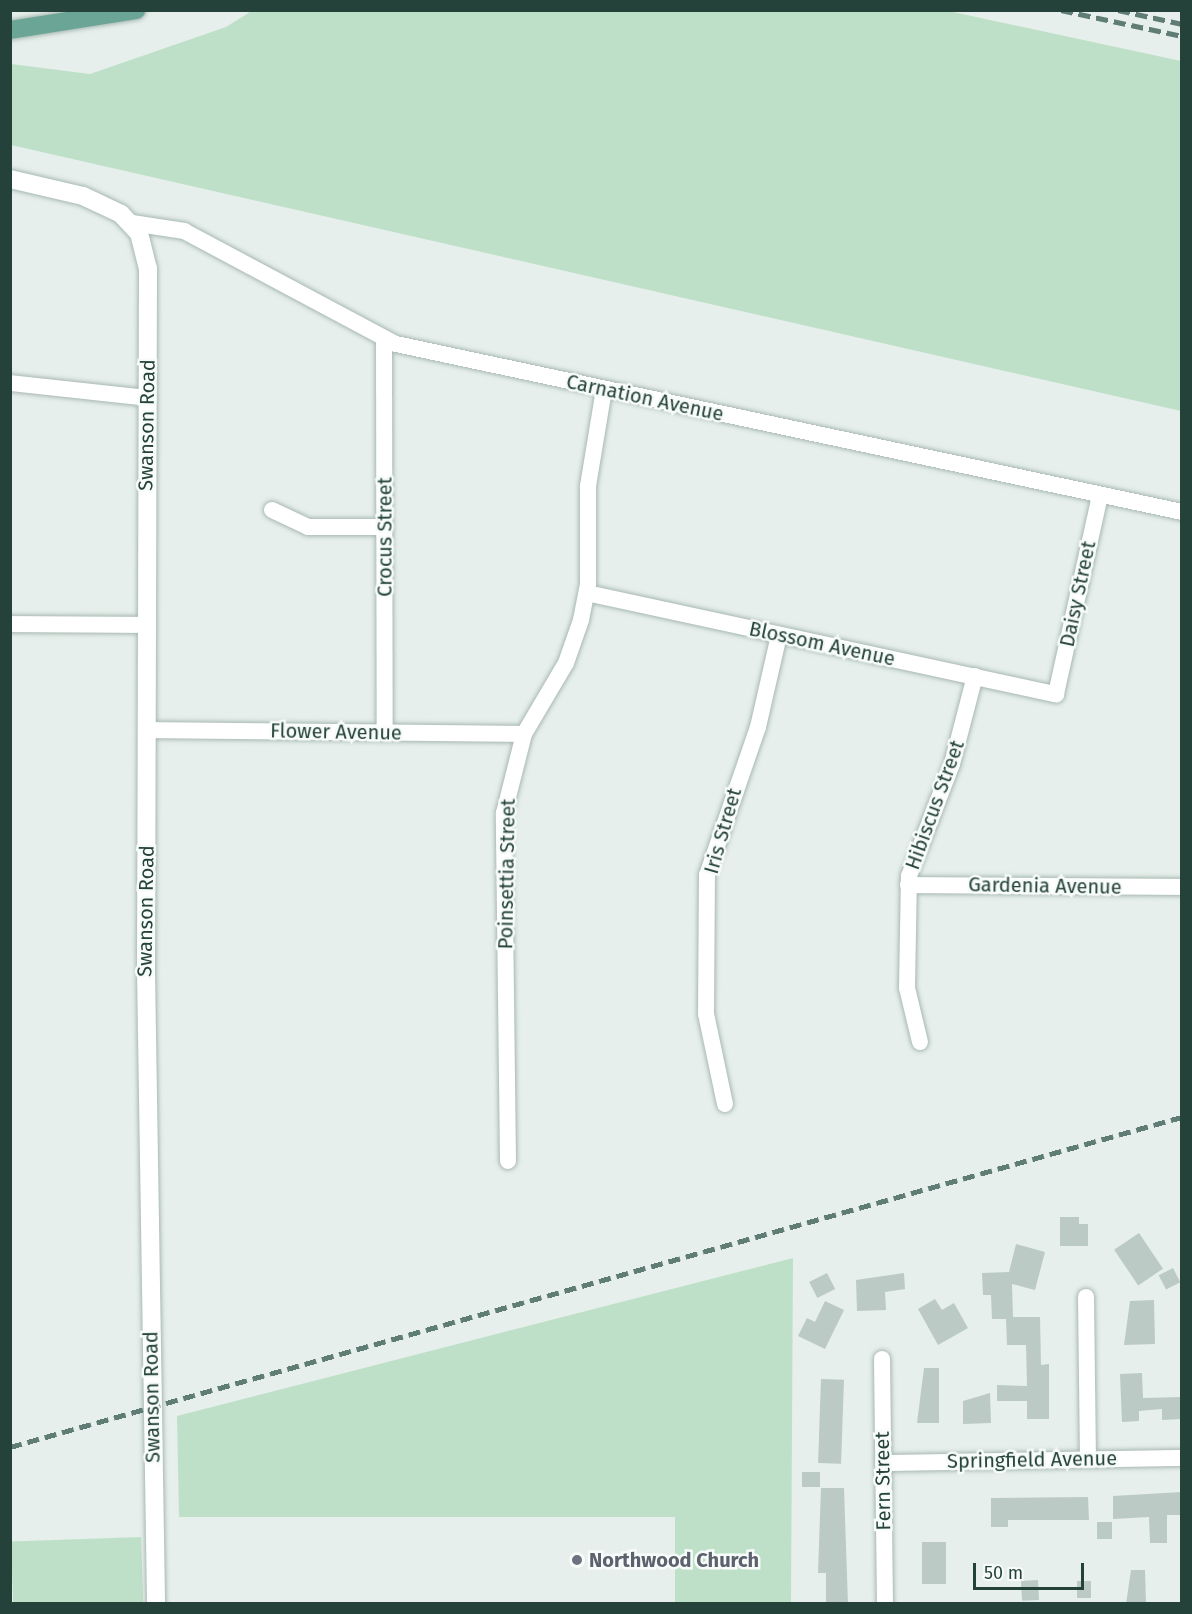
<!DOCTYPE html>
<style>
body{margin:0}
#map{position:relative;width:1192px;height:1614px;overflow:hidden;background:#e6efeb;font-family:"Fira Sans",sans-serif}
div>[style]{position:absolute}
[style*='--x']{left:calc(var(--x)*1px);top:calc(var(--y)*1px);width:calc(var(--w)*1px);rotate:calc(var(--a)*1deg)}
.green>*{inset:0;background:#bfe0c8;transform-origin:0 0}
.building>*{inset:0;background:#bbcac4;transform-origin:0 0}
.roads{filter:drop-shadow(0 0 2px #a8b8b2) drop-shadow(0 0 2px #a8b8b2)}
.minor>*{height:16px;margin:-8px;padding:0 8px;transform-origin:8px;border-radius:8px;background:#fff}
.tertiary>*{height:18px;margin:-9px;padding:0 9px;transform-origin:9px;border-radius:9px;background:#fff}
.primary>*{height:18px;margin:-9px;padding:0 9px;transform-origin:9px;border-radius:9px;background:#6aa596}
.rail>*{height:4.5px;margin-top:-2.25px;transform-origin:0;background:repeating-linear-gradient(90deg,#5f7d75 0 12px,transparent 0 18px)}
.dots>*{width:16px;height:16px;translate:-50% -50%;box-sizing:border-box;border:3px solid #f7fbf9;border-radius:50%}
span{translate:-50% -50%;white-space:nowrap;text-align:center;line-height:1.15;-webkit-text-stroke:5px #f7fbf9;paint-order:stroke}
.street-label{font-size:20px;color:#24423a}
.worship-label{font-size:20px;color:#5b616d;font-weight:700}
.left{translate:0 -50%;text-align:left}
.frame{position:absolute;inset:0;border:12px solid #24423a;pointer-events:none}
.scale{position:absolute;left:973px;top:1563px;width:111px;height:27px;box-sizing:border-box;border:3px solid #24423a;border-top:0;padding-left:8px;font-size:18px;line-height:21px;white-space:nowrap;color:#24423a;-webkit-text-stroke:4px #f7fbf9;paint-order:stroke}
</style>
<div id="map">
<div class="green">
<i style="clip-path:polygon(253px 10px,948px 11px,1181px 61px,1181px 411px,11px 145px,11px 64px,90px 74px,226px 27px)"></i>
<i style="clip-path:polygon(793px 1258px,791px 1603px,675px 1603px,675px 1517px,179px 1517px,177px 1416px)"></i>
<i style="left:141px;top:1537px;width:66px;height:130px;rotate:88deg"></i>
</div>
<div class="building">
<i style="clip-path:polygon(1060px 1217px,1079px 1217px,1079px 1224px,1088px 1224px,1088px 1246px,1060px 1246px)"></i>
<i style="left:1139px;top:1233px;width:43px;height:30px;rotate:56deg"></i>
<i style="clip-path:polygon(1016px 1244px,1045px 1252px,1035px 1290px,1012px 1284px,1013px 1317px,1040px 1317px,1041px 1365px,1049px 1364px,1049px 1419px,1027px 1419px,1027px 1401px,997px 1401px,997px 1385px,1027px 1386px,1026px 1345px,1007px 1345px,1006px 1319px,992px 1319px,991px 1295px,983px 1295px,982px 1273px,1009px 1272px)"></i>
<i style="left:1173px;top:1268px;width:16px;height:16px;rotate:63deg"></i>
<i style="left:827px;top:1273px;width:18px;height:20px;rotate:63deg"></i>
<i style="clip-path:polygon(904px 1273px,905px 1289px,885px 1292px,886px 1310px,857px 1311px,856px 1280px)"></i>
<i style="clip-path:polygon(935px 1299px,942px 1310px,954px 1303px,968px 1328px,938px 1345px,918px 1309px)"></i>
<i style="clip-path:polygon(1154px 1300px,1155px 1344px,1124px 1345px,1130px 1301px)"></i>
<i style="clip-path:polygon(825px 1301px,844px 1310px,825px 1349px,798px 1336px,807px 1318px,815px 1322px)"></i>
<i style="clip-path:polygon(924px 1368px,939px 1368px,939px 1423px,917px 1423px)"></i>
<i style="clip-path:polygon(1142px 1373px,1143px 1398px,1182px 1397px,1182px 1419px,1162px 1420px,1162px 1409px,1139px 1411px,1139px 1421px,1122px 1422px,1120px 1374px)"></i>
<i style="left:821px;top:1379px;width:23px;height:84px;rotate:2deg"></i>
<i style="clip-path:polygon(990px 1393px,991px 1423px,963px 1424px,963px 1401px)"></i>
<i style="left:802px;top:1472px;width:18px;height:15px"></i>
<i style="clip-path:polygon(821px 1488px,844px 1488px,848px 1604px,826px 1604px,826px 1573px,818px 1573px)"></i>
<i style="clip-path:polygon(1182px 1492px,1182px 1515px,1167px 1515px,1167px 1543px,1150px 1543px,1149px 1517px,1113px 1519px,1113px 1496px)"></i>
<i style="clip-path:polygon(1088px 1497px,1089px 1520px,1008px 1520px,1008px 1527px,991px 1527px,991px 1498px)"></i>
<i style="left:1097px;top:1522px;width:15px;height:17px"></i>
<i style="left:922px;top:1542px;width:24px;height:42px"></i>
<i style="clip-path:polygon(1131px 1570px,1145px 1570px,1146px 1604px,1126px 1604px)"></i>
<i style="left:1038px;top:1580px;width:20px;height:17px;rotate:87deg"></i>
<i style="left:1077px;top:1581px;width:14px;height:17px"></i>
</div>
<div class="roads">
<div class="minor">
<i style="--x:132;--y:223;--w:53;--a:8.7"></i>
<i style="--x:184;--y:231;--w:240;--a:28.1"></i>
<i style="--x:396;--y:344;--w:804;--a:12.06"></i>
<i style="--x:384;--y:340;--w:393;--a:89.9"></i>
<i style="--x:10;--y:383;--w:139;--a:6.2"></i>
<i style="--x:272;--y:510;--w:40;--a:25"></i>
<i style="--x:308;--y:527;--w:77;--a:0"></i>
<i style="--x:587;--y:593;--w:480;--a:12.2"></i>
<i style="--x:1056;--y:694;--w:204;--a:-77.5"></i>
<i style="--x:10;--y:624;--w:138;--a:0.4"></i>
<i style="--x:148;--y:730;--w:376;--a:0.6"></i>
<i style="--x:908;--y:885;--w:274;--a:0.4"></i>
<i style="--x:920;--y:1042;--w:56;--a:-103.5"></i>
<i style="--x:907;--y:988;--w:112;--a:-89"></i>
<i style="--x:909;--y:876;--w:120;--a:-69"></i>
<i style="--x:952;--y:764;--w:91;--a:-75.4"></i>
<i style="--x:725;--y:1104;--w:92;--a:-101.9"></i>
<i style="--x:706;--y:1014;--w:139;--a:-89.6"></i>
<i style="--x:707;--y:875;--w:157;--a:-71"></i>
<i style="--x:758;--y:727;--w:94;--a:-77.1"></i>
<i style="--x:508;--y:1161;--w:348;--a:-90.7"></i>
<i style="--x:504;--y:813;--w:81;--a:-75.8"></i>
<i style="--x:524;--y:734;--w:82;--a:-59.4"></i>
<i style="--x:566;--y:663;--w:46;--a:-70.8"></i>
<i style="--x:581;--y:620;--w:38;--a:-79"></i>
<i style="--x:588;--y:583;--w:97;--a:-90"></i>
<i style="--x:588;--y:486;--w:98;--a:-80.6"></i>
<i style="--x:1086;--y:1297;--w:162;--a:89.3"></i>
<i style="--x:882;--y:1359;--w:245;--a:89.3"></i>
<i style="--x:883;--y:1463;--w:299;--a:-1"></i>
</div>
<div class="tertiary">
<i style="--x:10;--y:179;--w:75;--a:13.1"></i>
<i style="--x:83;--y:196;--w:42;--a:25.3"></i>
<i style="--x:121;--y:214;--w:26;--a:47"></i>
<i style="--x:139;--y:233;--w:36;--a:76"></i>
<i style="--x:148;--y:268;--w:703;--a:90.16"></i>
<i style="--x:146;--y:971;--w:633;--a:89.09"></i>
</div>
<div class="primary">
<i style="--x:10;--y:30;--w:128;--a:-9"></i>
</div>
</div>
<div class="rail">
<i style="--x:1061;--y:10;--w:124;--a:12.1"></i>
<i style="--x:1118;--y:10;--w:66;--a:12.3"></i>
<i style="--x:10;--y:1447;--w:1218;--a:-15.73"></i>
</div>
<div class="dots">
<i style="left:577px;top:1560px;background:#6b7280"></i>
</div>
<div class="street-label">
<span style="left:645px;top:398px;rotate:12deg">Carnation Avenue</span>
<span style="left:147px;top:425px;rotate:-89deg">Swanson Road</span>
<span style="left:385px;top:537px;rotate:-90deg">Crocus Street</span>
<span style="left:1078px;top:594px;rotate:-78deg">Daisy Street</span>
<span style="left:822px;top:644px;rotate:12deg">Blossom Avenue</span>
<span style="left:336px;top:732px;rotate:1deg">Flower Avenue</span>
<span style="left:935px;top:805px;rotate:-70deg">Hibiscus Street</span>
<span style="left:723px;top:831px;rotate:-74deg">Iris Street</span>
<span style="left:507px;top:874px;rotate:-89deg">Poinsettia Street</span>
<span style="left:1045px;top:886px;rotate:1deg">Gardenia Avenue</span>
<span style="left:146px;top:911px;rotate:-89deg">Swanson Road</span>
<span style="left:152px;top:1397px;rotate:-91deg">Swanson Road</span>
<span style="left:1032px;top:1460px;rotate:-1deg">Springfield Avenue</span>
<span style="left:883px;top:1481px;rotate:-91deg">Fern Street</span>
</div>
<div class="worship-label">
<span class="left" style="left:589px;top:1560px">Northwood Church</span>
</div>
<div class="frame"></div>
<div class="scale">50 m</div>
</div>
